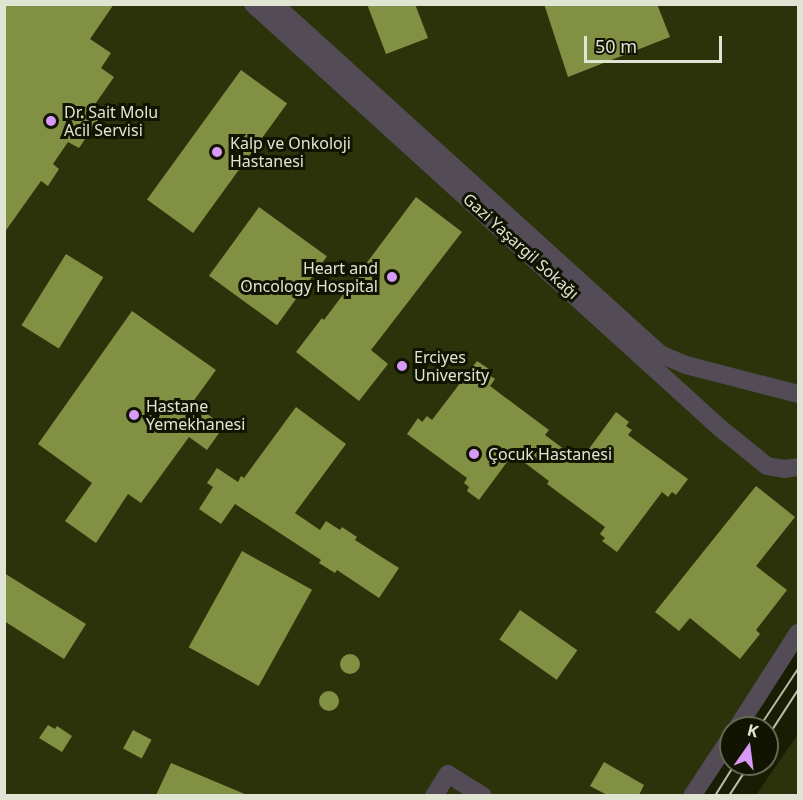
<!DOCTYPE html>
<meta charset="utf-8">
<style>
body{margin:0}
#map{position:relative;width:803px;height:800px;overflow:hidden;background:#191d03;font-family:"Noto Sans",sans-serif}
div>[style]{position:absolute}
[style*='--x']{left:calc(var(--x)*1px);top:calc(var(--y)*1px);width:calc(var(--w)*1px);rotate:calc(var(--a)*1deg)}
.green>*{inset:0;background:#2c330b}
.building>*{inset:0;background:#829044;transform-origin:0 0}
.round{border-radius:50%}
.minor>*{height:18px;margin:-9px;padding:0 9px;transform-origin:9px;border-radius:9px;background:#534c57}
.tertiary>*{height:18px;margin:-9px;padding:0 9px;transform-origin:9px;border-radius:9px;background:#534c57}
.tram>*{height:1.5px;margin:-0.75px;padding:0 0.75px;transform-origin:0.75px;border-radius:0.75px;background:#b7bca9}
.dots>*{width:16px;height:16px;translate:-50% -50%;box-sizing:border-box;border:3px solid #101400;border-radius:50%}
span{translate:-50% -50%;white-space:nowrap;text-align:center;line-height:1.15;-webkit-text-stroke:6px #101400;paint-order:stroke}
.poi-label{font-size:16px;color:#dfe4d3}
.left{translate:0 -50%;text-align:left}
.right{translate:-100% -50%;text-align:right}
.street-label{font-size:16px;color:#dfe4d3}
.frame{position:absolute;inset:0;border:6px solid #dfe4d3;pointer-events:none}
.north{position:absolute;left:719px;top:716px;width:60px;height:60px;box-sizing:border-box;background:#101400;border:2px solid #636754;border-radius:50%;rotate:14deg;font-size:16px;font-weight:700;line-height:24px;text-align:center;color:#dfe4d3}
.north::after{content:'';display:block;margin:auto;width:21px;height:27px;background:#d89af8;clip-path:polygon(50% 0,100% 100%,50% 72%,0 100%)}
.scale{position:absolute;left:584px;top:36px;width:138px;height:27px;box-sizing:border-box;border:3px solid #dfe4d3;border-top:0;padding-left:8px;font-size:18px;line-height:21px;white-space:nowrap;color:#dfe4d3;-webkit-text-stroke:4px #101400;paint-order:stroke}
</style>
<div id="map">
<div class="green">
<i style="clip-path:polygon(5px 5px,798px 5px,798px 632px,693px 795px,5px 796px)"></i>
<i style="clip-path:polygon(798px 734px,798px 795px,756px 795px)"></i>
</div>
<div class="building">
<i style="clip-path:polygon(4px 4px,114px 4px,90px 39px,111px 53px,101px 68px,114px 77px,91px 110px,100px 117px,79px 148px,68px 142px,53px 164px,59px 169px,48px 186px,41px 181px,4px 233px)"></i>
<i style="clip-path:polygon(367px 4px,415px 4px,428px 38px,386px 54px)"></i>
<i style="clip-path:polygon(544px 4px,657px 4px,670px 37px,568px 77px)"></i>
<i style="left:241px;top:70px;width:57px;height:160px;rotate:36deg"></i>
<i style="clip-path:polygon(416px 197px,462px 232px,371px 350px,388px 364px,359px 401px,296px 352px,322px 318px,324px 320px)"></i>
<i style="left:259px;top:207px;width:84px;height:85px;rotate:36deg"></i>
<i style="left:66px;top:254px;width:44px;height:84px;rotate:32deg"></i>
<i style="clip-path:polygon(132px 311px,216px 370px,192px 403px,224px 426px,207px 450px,189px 437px,141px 503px,128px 494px,96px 543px,65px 521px,92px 483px,38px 444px)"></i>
<i style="clip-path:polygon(477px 361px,492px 371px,489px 375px,495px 379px,490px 386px,549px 430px,545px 435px,580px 461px,616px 412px,629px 422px,626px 426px,632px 430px,628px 435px,688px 479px,676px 495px,672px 492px,668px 497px,662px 492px,617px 552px,602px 541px,605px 538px,600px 534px,605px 527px,547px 484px,549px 481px,513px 454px,479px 500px,467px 491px,469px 487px,464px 483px,467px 478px,407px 434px,418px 418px,422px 422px,427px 416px,432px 420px)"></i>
<i style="clip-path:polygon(296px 407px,346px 444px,295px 513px,320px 530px,326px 521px,340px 530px,342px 527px,357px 537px,355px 540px,399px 568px,379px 598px,337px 570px,335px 573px,319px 563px,321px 560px,235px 504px,221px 524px,199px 509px,213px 487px,207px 483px,217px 468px,238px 482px,241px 476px,244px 478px)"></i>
<i style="clip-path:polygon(756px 486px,795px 517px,756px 566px,787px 590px,756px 630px,760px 634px,740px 659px,690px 618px,679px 631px,655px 612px)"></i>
<i style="left:242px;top:551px;width:80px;height:110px;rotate:29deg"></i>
<i style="clip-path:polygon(4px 573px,86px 624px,64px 659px,4px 621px)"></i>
<i style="left:520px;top:610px;width:70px;height:36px;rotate:35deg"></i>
<i class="round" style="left:340px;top:654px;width:20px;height:20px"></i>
<i class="round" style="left:319px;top:691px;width:20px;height:20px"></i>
<i style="clip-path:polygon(48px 725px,55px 729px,57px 726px,72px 736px,62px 752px,39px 738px)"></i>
<i style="left:133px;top:730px;width:21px;height:21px;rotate:28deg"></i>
<i style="clip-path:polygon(604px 762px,644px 785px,639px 795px,607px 795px,590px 786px)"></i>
<i style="clip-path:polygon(171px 763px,247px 795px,156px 795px)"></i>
</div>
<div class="minor">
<i style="--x:434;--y:796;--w:26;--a:-58"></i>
<i style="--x:448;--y:774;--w:41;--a:32.2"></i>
</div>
<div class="tertiary">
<i style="--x:253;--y:4;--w:631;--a:42.24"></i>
<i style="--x:720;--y:428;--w:60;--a:39"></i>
<i style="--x:767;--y:466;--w:17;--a:10"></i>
<i style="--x:784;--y:469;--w:14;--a:-8"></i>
<i style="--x:274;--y:4;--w:521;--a:42.2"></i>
<i style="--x:660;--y:354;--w:28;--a:23"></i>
<i style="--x:686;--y:365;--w:116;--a:14.5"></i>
<i style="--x:737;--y:728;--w:113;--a:-57.3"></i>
<i style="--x:692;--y:796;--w:71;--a:-56.5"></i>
</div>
<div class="tram">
<i style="--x:759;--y:728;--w:71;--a:-56.5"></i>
<i style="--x:767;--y:738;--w:57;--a:-57.1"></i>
<i style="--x:715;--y:796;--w:38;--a:-58"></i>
<i style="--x:729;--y:796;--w:38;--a:-57"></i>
</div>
<div class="dots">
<i style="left:51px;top:121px;background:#d89af8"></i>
<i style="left:217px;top:152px;background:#d89af8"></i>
<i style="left:392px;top:277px;background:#d89af8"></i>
<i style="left:402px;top:366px;background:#d89af8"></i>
<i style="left:134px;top:415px;background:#d89af8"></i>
<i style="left:474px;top:454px;background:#d89af8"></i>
</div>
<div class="poi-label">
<span class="left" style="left:64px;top:121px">Dr. Sait Molu<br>Acil Servisi</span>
<span class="left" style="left:230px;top:152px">Kalp ve Onkoloji<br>Hastanesi</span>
<span class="right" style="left:378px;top:277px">Heart and<br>Oncology Hospital</span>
<span class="left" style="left:414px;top:366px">Erciyes<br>University</span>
<span class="left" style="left:146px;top:415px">Hastane<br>Yemekhanesi</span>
<span class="left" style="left:488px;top:454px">Çocuk Hastanesi</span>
</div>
<div class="street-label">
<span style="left:521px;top:246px;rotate:42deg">Gazi Yaşargil Sokağı</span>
</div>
<div class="frame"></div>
<div class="north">K</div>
<div class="scale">50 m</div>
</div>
